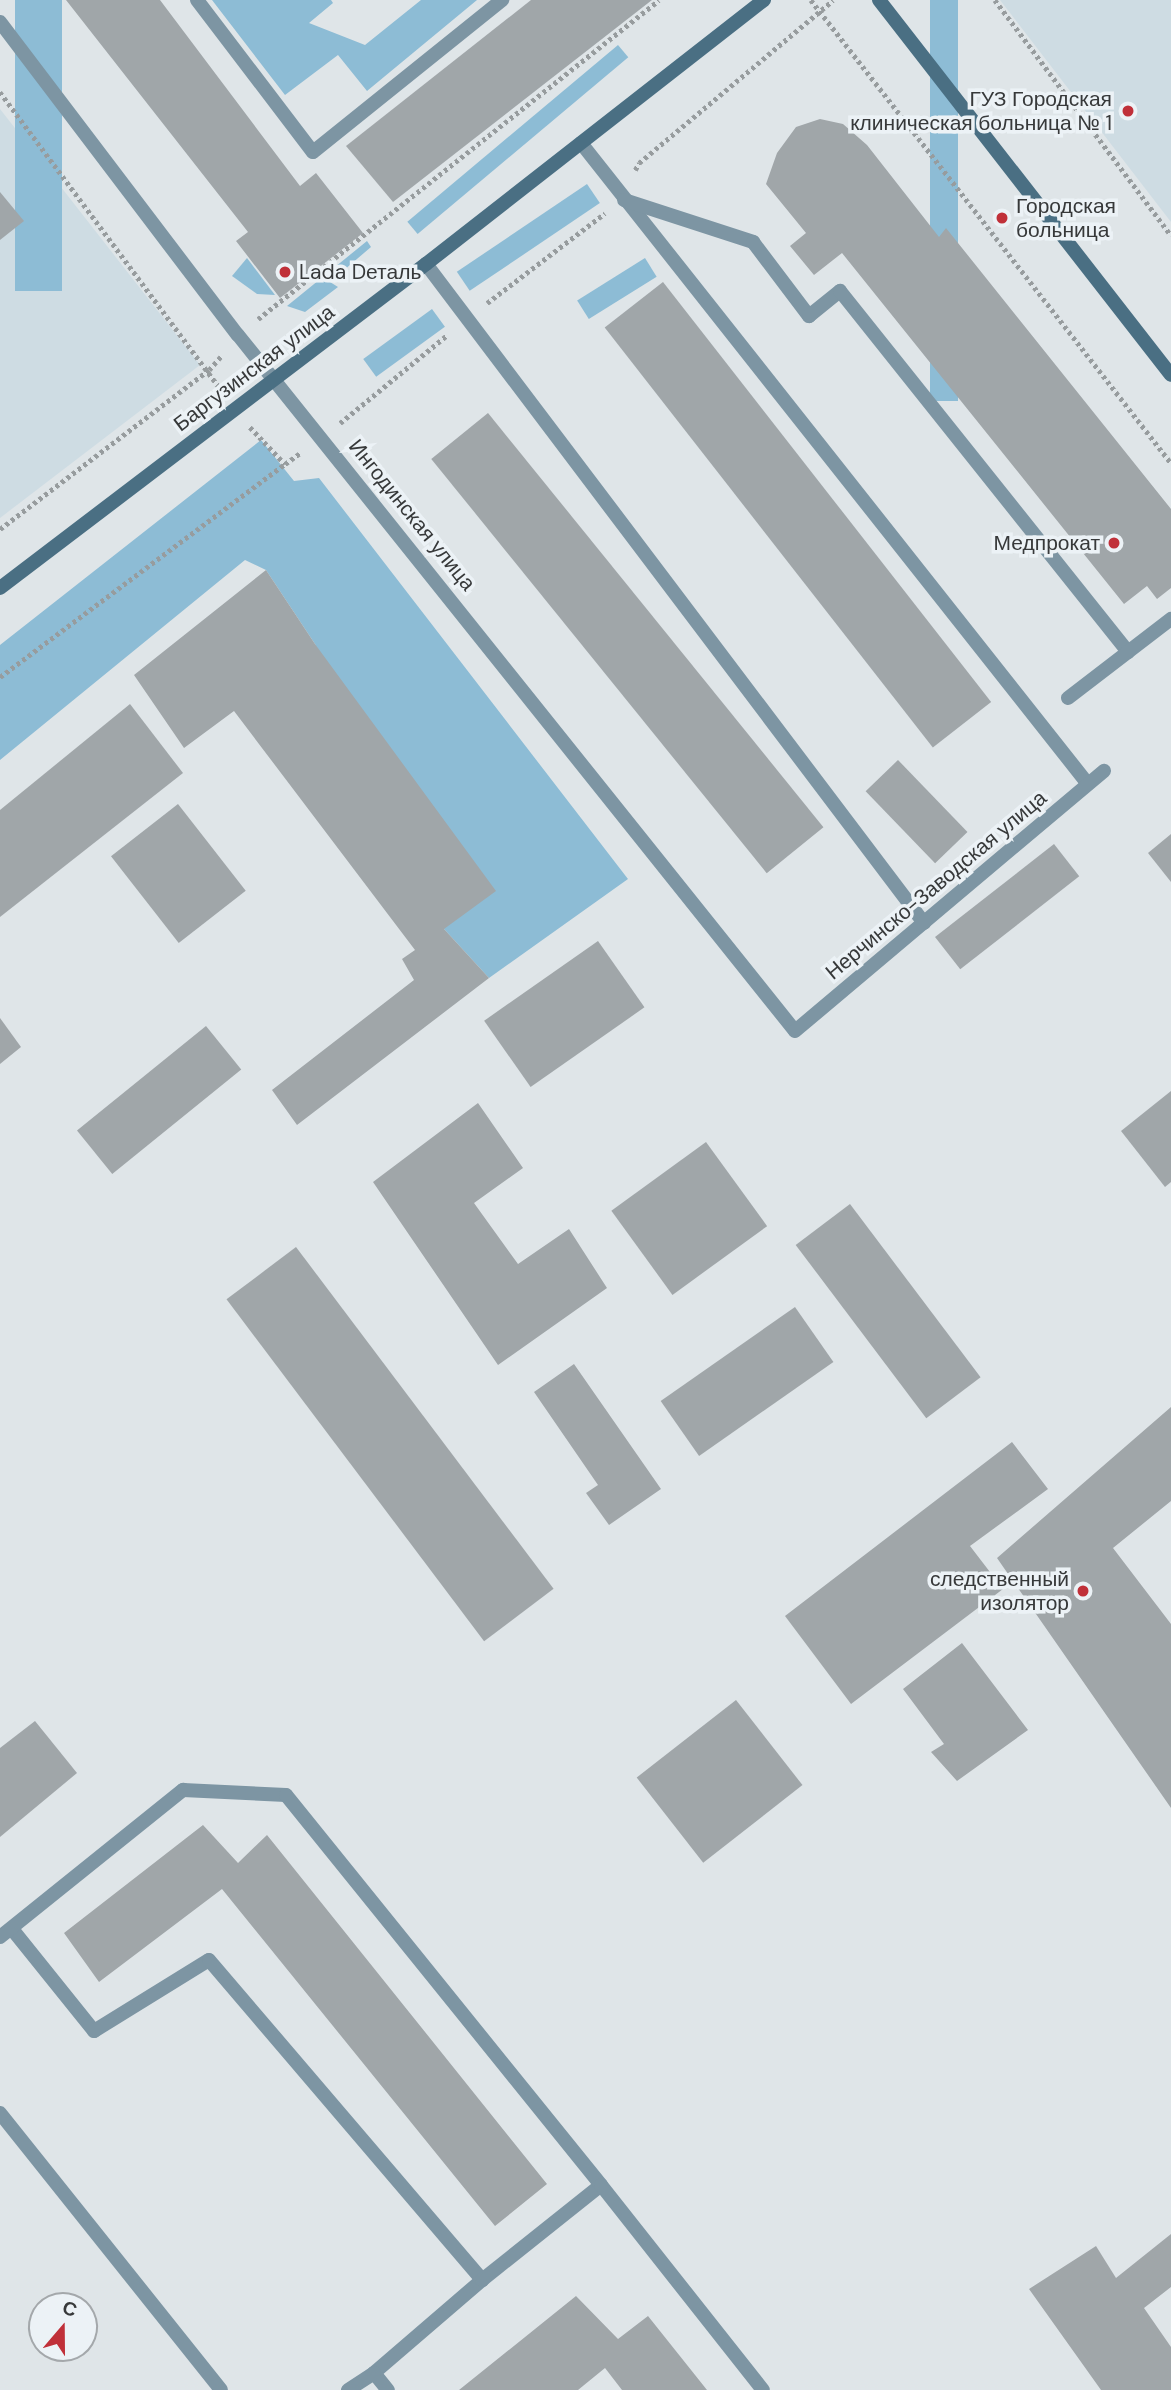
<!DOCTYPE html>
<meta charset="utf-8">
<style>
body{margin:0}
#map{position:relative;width:1171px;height:2390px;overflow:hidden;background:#dfe5e8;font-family:"DM Sans",sans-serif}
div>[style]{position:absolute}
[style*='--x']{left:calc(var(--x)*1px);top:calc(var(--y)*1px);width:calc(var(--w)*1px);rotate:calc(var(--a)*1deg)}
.built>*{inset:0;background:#cedce3}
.green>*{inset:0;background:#8dbcd5;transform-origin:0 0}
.building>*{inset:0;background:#a0a6a9;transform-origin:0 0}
.path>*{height:4.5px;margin-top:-2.25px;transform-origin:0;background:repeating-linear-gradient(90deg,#979c9e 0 3.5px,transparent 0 7px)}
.lane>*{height:14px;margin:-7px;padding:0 7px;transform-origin:7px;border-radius:7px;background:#7d95a3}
.street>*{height:14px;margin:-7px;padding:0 7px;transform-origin:7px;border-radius:7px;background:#7d95a3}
.secondary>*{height:14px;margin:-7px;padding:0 7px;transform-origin:7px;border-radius:7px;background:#4a6f83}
.dots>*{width:19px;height:19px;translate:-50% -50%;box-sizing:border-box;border:4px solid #ecf2f6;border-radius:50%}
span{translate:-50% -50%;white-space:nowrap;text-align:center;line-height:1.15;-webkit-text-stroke:7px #ecf2f6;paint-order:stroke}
.poi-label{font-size:21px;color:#37393a}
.right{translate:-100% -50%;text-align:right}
.left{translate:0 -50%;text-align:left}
.street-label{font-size:21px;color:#37393a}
.north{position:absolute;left:28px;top:2292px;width:70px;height:70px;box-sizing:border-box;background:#ecf2f6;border:2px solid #a4a8ab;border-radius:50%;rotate:20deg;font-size:19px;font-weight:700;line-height:28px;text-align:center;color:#37393a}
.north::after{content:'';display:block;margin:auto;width:24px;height:32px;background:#c03039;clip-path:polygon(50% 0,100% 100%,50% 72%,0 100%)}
</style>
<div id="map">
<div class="built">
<i style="clip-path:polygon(1000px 0,1171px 0,1171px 222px)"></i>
<i style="clip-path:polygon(0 109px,200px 365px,0 518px)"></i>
</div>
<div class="green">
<i style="left:15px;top:0;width:47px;height:291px"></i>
<i style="clip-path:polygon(212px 0,331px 0,333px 3px,309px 23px,365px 45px,421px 0,477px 0,367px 91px,338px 55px,285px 95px)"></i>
<i style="left:930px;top:0;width:28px;height:401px"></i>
<i style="left:618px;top:45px;width:16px;height:275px;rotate:50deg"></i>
<i style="left:587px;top:184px;width:23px;height:157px;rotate:56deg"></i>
<i style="clip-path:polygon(367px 241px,371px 247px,330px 282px,338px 287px,305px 312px,287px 306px)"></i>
<i style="clip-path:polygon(247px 258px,275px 295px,257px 294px,232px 276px)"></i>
<i style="left:645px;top:258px;width:22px;height:80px;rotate:58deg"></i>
<i style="left:432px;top:309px;width:22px;height:85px;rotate:54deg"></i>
<i style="clip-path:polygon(261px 440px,294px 481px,319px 478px,628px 879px,489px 978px,444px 929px,315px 644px,266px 570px,245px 560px,0 760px,0 645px)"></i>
</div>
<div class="building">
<i style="clip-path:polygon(66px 0,160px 0,300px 186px,316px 173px,363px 233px,280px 298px,236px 241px,248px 232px)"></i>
<i style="clip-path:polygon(531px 0,652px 0,393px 202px,346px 146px)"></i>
<i style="clip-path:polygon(820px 119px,843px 124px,867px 145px,939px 237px,946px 228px,1171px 509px,1171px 588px,1157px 599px,1147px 586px,1124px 604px,842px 253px,814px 275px,790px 246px,806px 233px,766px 184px,777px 153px,796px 127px)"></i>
<i style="clip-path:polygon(0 192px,24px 221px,0 240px)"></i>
<i style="left:663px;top:282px;width:533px;height:74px;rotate:52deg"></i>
<i style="left:488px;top:413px;width:533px;height:73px;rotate:51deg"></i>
<i style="clip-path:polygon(266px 570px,315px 644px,496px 891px,444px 929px,489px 978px,297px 1125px,272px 1090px,414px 980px,402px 959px,415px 950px,234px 711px,184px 748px,134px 675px)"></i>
<i style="clip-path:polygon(130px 704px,183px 773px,0 917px,0 810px)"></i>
<i style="left:898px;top:760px;width:100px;height:45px;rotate:46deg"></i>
<i style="left:178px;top:804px;width:110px;height:85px;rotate:52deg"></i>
<i style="clip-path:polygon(1171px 834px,1171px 882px,1148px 853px)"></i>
<i style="left:1054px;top:844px;width:41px;height:151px;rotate:52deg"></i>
<i style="left:598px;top:941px;width:81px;height:139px;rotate:55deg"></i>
<i style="clip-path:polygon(0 1018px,21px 1047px,0 1064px)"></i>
<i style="left:206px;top:1026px;width:56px;height:166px;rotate:51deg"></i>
<i style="clip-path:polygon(1171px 1091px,1171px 1182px,1165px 1187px,1121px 1131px)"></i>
<i style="clip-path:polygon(478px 1103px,523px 1168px,474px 1203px,518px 1264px,569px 1229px,607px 1288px,498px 1365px,373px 1182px)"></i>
<i style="left:706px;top:1142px;width:104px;height:117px;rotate:54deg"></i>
<i style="left:850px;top:1204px;width:217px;height:68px;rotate:53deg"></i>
<i style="left:296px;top:1247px;width:428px;height:87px;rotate:53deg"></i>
<i style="left:795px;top:1307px;width:67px;height:164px;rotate:55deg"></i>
<i style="clip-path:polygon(574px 1364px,661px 1489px,609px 1525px,586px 1493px,598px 1485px,534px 1392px)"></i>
<i style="clip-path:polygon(1171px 1407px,1171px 1501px,1113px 1548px,1171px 1624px,1171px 1808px,997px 1558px)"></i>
<i style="clip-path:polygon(1012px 1442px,1048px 1489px,970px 1546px,1003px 1589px,851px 1704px,785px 1616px)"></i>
<i style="clip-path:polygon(962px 1643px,1028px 1730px,957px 1781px,931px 1752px,944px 1744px,903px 1689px)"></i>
<i style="left:736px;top:1700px;width:108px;height:126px;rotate:52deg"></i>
<i style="clip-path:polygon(35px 1721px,77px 1773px,0 1837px,0 1748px)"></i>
<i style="clip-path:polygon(203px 1825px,238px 1863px,267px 1835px,547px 2184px,495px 2226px,222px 1889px,99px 1982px,64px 1933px)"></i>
<i style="clip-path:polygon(1171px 2234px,1171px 2287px,1144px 2308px,1171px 2347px,1171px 2390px,1101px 2390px,1029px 2289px,1096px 2246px,1116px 2278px)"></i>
<i style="clip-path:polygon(576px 2296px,618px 2339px,648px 2316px,707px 2390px,622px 2390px,605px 2368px,578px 2390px,459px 2390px)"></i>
</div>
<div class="path">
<i style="--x:811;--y:0;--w:586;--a:52.13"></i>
<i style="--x:995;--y:0;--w:294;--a:53.2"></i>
<i style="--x:0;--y:92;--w:371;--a:53.4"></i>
<i style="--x:635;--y:170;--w:8;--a:-60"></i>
<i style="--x:639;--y:163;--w:253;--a:-40"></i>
<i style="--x:487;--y:303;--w:148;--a:-37.3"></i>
<i style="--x:258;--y:319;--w:512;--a:-38.5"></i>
<i style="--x:340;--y:423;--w:139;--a:-39.4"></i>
<i style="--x:250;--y:427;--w:51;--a:46.6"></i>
<i style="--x:285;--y:464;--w:19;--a:-36"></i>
<i style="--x:0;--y:529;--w:263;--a:-37.3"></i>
<i style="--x:209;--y:370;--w:20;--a:-49"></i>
<i style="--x:0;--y:677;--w:356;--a:-36.8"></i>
</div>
<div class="lane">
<i style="--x:197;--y:0;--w:191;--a:52.7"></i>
<i style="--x:313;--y:152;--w:243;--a:-38.8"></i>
<i style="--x:581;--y:143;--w:817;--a:51.66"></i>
<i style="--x:624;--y:200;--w:136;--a:18"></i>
<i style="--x:753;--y:242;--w:93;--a:52.9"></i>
<i style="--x:809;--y:316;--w:40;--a:-39"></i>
<i style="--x:840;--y:291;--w:462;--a:51.4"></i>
<i style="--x:426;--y:264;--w:826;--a:52.92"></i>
<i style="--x:1068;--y:698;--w:130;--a:-37.5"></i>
<i style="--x:12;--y:1929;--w:131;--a:51.2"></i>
<i style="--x:94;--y:2031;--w:135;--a:-31.7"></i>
<i style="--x:209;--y:1960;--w:421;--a:49.5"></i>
<i style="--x:482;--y:2280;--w:143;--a:139.3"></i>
<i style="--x:374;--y:2373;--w:22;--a:51"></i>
<i style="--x:0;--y:2113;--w:354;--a:51.4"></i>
<i style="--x:482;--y:2280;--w:152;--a:-38.6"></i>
<i style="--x:348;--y:2390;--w:31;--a:-33"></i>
</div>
<div class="street">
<i style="--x:0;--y:22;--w:393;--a:52.8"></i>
<i style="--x:238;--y:335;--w:891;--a:51.33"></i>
<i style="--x:795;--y:1031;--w:404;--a:-40.1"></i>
<i style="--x:0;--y:1937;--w:235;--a:-38.8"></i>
<i style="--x:183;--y:1790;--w:103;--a:2.8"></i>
<i style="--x:286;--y:1795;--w:501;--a:51.07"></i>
<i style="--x:601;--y:2185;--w:261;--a:51.7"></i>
</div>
<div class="secondary">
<i style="--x:879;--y:0;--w:475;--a:52.1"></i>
<i style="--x:0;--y:588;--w:535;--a:-37.26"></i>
<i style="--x:426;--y:264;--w:429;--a:-38"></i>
</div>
<div class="dots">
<i style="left:1128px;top:111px;background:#c03039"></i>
<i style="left:1002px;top:218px;background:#c03039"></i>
<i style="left:285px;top:272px;background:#c03039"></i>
<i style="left:1114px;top:543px;background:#c03039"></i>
<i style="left:1083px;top:1591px;background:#c03039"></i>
</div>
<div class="poi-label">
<span class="right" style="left:1112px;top:111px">ГУЗ Городская<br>клиническая больница № 1</span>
<span class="left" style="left:1016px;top:218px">Городская<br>больница</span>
<span class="left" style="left:299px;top:272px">Lada Dеталь</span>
<span class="right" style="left:1100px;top:543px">Медпрокат</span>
<span class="right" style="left:1069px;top:1591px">следственный<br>изолятор</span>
</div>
<div class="street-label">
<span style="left:254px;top:368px;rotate:-37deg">Баргузинская улица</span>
<span style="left:412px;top:515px;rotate:51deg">Ингодинская улица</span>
<span style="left:936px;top:885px;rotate:-40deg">Нерчинско-Заводская улица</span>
</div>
<div class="north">С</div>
</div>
